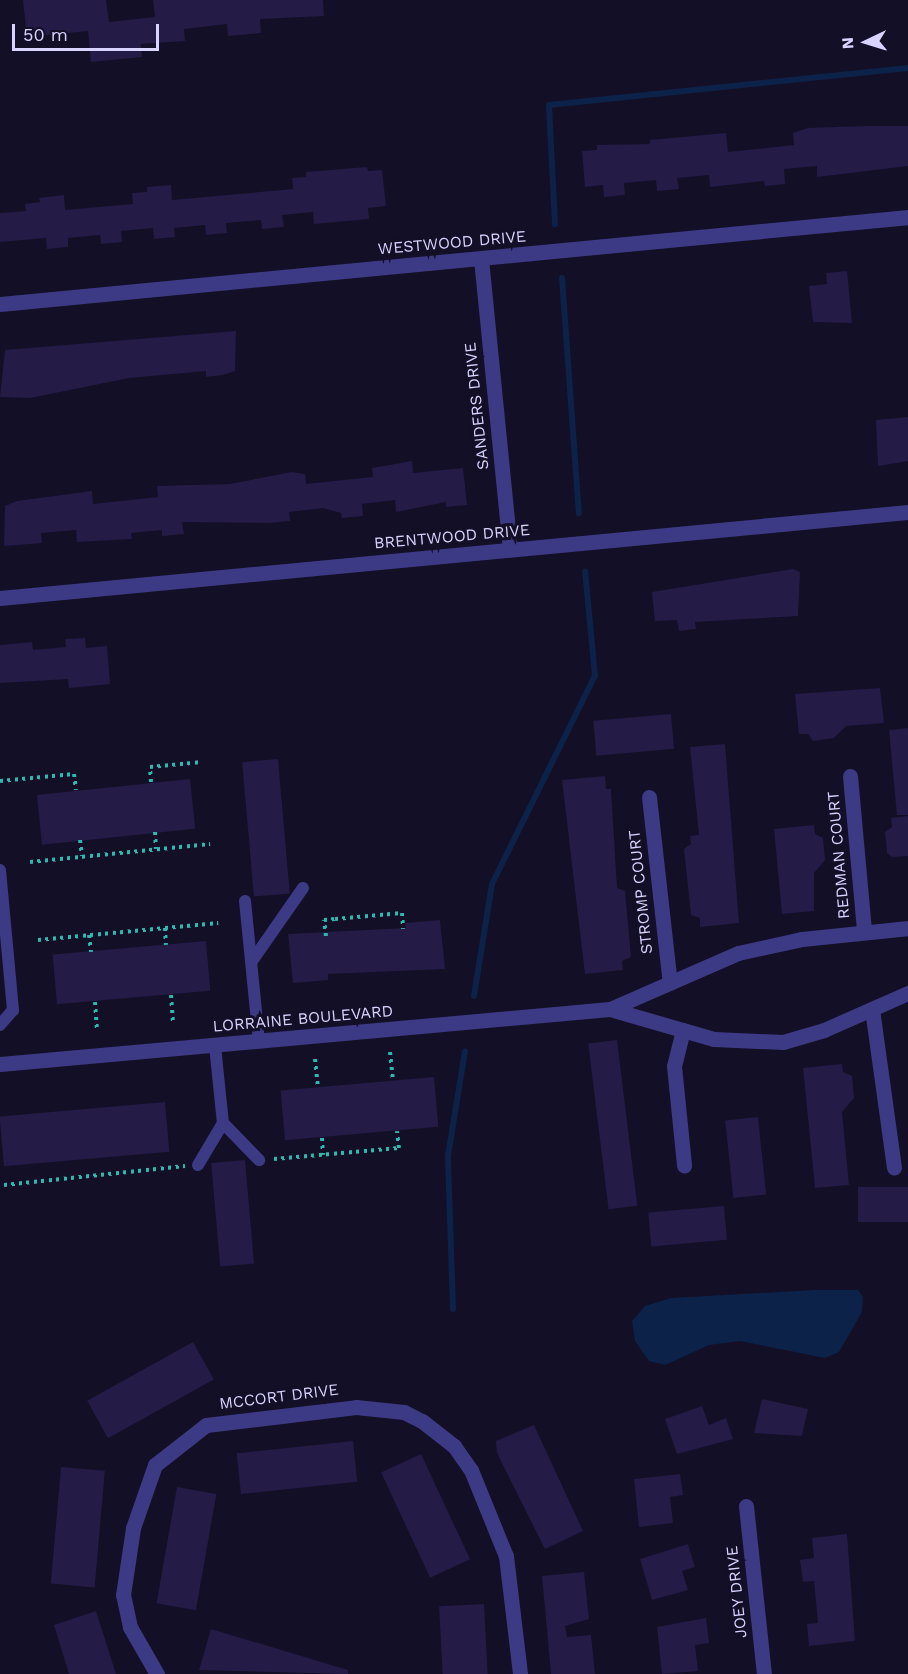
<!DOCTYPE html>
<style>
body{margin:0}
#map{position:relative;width:908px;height:1674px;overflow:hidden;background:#130f26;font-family:"Work Sans",sans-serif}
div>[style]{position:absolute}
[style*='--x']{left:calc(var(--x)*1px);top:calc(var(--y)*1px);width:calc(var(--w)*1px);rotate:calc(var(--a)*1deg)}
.water>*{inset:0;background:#0c2248}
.stream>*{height:6px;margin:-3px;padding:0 3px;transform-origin:3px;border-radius:3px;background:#0c2248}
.building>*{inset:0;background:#241b47;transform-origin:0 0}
.path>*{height:4px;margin-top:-2px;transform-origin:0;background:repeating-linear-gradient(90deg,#2fb8b0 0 3px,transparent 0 7.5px)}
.service>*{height:12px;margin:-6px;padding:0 6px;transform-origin:6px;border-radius:6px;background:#3d3a85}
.minor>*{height:15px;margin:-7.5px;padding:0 7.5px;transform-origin:7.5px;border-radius:7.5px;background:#3d3a85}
span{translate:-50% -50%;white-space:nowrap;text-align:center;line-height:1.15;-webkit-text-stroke:6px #130f26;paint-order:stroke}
.street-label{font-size:16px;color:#d9d4ff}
.north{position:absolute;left:836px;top:12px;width:60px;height:60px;-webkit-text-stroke:4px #130f26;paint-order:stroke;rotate:266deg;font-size:16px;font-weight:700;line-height:24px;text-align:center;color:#d9d4ff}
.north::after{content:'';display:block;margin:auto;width:21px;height:27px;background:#d9d4ff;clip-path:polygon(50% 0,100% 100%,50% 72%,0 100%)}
.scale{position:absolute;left:12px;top:24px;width:147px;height:27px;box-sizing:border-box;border:3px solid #d9d4ff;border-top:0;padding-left:8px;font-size:18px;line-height:21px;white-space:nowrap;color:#d9d4ff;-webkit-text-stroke:4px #130f26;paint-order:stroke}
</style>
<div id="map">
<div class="water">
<i style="clip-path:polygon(814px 1290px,858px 1290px,863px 1297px,862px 1312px,839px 1352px,825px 1358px,740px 1341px,709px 1345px,665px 1365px,649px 1361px,635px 1341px,632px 1321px,645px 1306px,671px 1298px)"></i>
</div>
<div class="stream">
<i style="--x:555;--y:224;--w:119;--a:-92.9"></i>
<i style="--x:549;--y:105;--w:361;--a:-5.9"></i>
<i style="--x:562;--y:278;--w:236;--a:85.9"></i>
<i style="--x:474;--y:996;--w:113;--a:-80.9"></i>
<i style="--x:492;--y:884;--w:232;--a:-63.7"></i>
<i style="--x:595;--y:676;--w:105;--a:-95.4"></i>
<i style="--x:453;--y:1309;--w:153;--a:-91.9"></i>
<i style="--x:448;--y:1156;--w:106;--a:-80.8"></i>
</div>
<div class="building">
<i style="clip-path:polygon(23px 0,106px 0,109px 22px,155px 17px,153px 0,323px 0,324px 16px,260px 19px,261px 33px,228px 36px,227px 24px,184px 29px,185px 41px,141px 44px,142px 57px,91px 62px,88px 31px,27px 37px)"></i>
<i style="clip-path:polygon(866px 126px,908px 126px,908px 166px,817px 177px,817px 166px,784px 169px,785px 184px,765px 186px,764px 181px,710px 187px,709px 175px,677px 178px,679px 189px,657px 191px,656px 180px,624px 183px,625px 195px,604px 197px,603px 185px,585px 187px,582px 151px,597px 150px,597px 145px,650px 144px,650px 140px,726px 133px,728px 152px,794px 145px,793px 133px,808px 128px)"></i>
<i style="clip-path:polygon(367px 167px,368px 171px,382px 170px,386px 206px,368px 208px,369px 219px,314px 224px,313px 212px,282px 215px,284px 227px,262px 229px,261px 220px,226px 223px,227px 233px,206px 235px,205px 225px,174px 228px,175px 237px,154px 239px,153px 228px,121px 231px,122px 242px,101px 244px,100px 235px,68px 238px,68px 247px,47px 249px,46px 238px,0 242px,0 213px,26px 211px,25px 204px,40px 202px,39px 198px,64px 195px,65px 210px,133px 204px,132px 193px,147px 192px,147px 187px,171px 185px,172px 200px,239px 194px,293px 189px,292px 178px,306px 177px,306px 172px)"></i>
<i style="clip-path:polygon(847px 271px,852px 323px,813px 322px,809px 286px,827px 284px,826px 273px)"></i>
<i style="clip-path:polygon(236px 331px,235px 371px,223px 375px,206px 377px,206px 371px,129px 378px,30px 398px,0 397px,5px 350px)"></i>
<i style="clip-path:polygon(908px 417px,908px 461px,878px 466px,876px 420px)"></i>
<i style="clip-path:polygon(412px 461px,413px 473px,463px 468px,467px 505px,446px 507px,446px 502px,396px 512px,395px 500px,362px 504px,363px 516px,342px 518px,341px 513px,323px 508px,289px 512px,290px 521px,270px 523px,182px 522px,184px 534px,162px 536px,162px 530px,131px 533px,132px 539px,77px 542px,76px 530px,41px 533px,42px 543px,4px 546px,5px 506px,17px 501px,92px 491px,93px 504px,158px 497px,157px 486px,230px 484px,292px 472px,305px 474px,306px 484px,373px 477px,372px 468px)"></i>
<i style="clip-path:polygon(793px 569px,800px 572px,798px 616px,695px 622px,696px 629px,679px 631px,677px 620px,655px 621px,652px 592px)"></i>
<i style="clip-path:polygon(85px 638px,86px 648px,107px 646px,110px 684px,69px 688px,68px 679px,0 683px,0 645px,32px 642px,33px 650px,66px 647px,65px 639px)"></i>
<i style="clip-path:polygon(880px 688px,884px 723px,846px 726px,834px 738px,813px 741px,808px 734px,799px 734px,795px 694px)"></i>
<i style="left:671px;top:714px;width:35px;height:78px;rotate:85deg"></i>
<i style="clip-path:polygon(908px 728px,908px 815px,897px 815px,889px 730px)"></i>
<i style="clip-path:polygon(725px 744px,739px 923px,700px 927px,700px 918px,691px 915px,684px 849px,691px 844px,690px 836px,699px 835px,690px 747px)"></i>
<i style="left:278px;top:759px;width:135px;height:36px;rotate:85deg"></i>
<i style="clip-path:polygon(605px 776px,606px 789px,611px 789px,617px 888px,625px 891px,631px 957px,622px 961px,623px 970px,585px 974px,562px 780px)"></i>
<i style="left:190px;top:779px;width:50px;height:154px;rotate:84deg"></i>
<i style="clip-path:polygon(908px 816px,908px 856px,892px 857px,887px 853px,885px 832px,892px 827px,891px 818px)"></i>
<i style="clip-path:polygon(814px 825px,815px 834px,823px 838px,825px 860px,814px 873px,814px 911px,782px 914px,774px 829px)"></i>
<i style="clip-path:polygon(440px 920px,445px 969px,328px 974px,328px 980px,293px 983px,288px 934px,406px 928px,405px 923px)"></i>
<i style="left:206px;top:941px;width:50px;height:154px;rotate:85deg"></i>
<i style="left:617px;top:1040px;width:167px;height:29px;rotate:83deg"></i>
<i style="clip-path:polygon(842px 1064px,843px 1072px,852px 1076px,854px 1098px,842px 1112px,849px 1185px,815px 1188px,803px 1068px)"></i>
<i style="left:434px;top:1077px;width:50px;height:154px;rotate:85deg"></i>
<i style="left:165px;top:1102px;width:50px;height:166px;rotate:85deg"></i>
<i style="left:758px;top:1117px;width:78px;height:33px;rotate:84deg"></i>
<i style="left:245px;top:1160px;width:104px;height:34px;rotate:85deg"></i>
<i style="left:908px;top:1187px;width:35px;height:50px;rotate:90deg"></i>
<i style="left:724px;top:1206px;width:34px;height:76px;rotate:85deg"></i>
<i style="left:193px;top:1342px;width:43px;height:121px;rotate:61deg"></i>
<i style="clip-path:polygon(762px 1399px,808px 1409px,802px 1436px,754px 1433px)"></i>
<i style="clip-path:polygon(702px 1406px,709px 1425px,726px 1418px,733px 1439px,677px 1454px,665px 1419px)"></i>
<i style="clip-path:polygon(534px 1425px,583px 1531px,545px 1549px,497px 1453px,496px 1441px)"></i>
<i style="left:353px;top:1441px;width:41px;height:117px;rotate:84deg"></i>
<i style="left:421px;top:1454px;width:116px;height:44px;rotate:65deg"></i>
<i style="left:61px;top:1467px;width:44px;height:117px;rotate:5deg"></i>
<i style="clip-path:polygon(680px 1474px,683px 1495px,670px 1497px,673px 1523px,639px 1527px,634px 1479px)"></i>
<i style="left:177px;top:1487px;width:40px;height:118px;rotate:10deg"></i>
<i style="clip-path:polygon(847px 1534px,855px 1641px,809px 1646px,807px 1624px,818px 1623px,814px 1581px,803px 1582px,800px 1560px,814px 1558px,812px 1538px)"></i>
<i style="clip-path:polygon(688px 1544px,695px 1567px,682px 1571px,688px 1590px,652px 1600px,640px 1559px)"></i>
<i style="clip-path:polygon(584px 1572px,589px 1619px,565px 1626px,567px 1637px,591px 1635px,595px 1674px,551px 1674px,542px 1576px)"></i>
<i style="left:484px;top:1604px;width:70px;height:45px;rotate:87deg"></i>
<i style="clip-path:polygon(96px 1611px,116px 1674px,69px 1674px,54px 1625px)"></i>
<i style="clip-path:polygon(706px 1618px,709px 1643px,695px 1645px,698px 1671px,662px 1674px,657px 1627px)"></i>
<i style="clip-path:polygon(211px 1629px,348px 1670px,348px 1674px,199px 1670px)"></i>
</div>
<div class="path">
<i style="--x:0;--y:781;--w:74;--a:-5.4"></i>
<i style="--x:74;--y:774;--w:16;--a:83"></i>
<i style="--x:151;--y:782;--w:15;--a:-94"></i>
<i style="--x:150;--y:767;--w:52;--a:-5.5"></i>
<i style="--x:155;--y:832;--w:17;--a:87"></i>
<i style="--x:80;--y:840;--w:16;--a:83"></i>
<i style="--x:30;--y:862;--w:181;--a:-5.7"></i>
<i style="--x:165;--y:928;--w:17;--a:87"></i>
<i style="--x:89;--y:935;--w:17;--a:83"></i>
<i style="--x:326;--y:936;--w:16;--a:-97"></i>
<i style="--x:324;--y:920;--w:11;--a:-5"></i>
<i style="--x:335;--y:919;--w:67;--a:-5.1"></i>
<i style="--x:402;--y:913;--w:16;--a:86"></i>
<i style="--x:38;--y:940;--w:181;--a:-5.4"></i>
<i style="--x:171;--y:995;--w:30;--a:86"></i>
<i style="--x:95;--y:1002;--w:30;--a:86"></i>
<i style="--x:390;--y:1052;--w:29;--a:84"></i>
<i style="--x:315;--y:1059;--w:29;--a:84"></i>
<i style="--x:322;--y:1138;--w:17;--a:87"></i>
<i style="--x:274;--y:1159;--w:125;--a:-5"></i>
<i style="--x:399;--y:1148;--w:17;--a:-97"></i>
<i style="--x:4;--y:1185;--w:182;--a:-6"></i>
</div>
<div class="service">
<i style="--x:0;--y:870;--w:141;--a:84.7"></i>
<i style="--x:13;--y:1010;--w:20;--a:131"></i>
<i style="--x:245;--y:901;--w:142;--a:84.3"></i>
<i style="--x:252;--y:961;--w:89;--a:-55.1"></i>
<i style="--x:215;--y:1046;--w:77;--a:84.1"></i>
<i style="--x:223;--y:1123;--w:52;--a:45.8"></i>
<i style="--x:198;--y:1165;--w:49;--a:-59.2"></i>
</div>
<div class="minor">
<i style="--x:481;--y:259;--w:292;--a:84.3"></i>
<i style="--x:0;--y:304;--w:912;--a:-5.47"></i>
<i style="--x:0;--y:598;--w:912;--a:-5.41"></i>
<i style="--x:850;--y:776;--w:156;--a:84.8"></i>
<i style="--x:649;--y:797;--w:187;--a:83.6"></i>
<i style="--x:610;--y:1009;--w:108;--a:16.1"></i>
<i style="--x:714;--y:1039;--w:69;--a:2.5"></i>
<i style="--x:783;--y:1042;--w:43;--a:-16.3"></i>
<i style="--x:824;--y:1030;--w:92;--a:-23.8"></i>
<i style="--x:872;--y:1009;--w:160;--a:82.1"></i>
<i style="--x:683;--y:1030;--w:37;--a:104"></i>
<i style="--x:674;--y:1066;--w:100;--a:84.2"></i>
<i style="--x:0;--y:1064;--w:612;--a:-5.15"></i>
<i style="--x:610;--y:1009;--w:140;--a:-23.6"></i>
<i style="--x:738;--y:953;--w:66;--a:-12.3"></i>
<i style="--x:802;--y:939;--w:107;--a:-5.9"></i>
<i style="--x:746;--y:1506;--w:169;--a:83.9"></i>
<i style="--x:157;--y:1674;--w:54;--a:-119.9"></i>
<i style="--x:130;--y:1627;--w:33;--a:-102"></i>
<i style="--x:123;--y:1595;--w:68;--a:-81.5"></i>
<i style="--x:133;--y:1528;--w:67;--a:-70.8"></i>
<i style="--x:155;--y:1465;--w:65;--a:-38.1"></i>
<i style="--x:206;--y:1425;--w:151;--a:-6.8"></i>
<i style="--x:356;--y:1407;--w:48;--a:5.9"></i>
<i style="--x:404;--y:1412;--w:20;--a:27"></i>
<i style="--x:422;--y:1421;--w:41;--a:38"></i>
<i style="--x:454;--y:1446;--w:29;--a:55"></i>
<i style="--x:471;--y:1470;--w:93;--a:67.9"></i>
<i style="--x:506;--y:1556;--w:119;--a:83.2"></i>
</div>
<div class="street-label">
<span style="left:452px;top:243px;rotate:-5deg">WESTWOOD DRIVE</span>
<span style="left:477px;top:406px;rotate:-96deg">SANDERS DRIVE</span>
<span style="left:452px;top:537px;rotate:-5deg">BRENTWOOD DRIVE</span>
<span style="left:839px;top:855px;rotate:-95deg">REDMAN COURT</span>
<span style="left:641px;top:892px;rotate:-96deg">STROMP COURT</span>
<span style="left:303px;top:1019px;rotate:-5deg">LORRAINE BOULEVARD</span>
<span style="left:279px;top:1397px;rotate:-7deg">MCCORT DRIVE</span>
<span style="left:737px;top:1592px;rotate:-96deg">JOEY DRIVE</span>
</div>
<div class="north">N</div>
<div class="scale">50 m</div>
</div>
